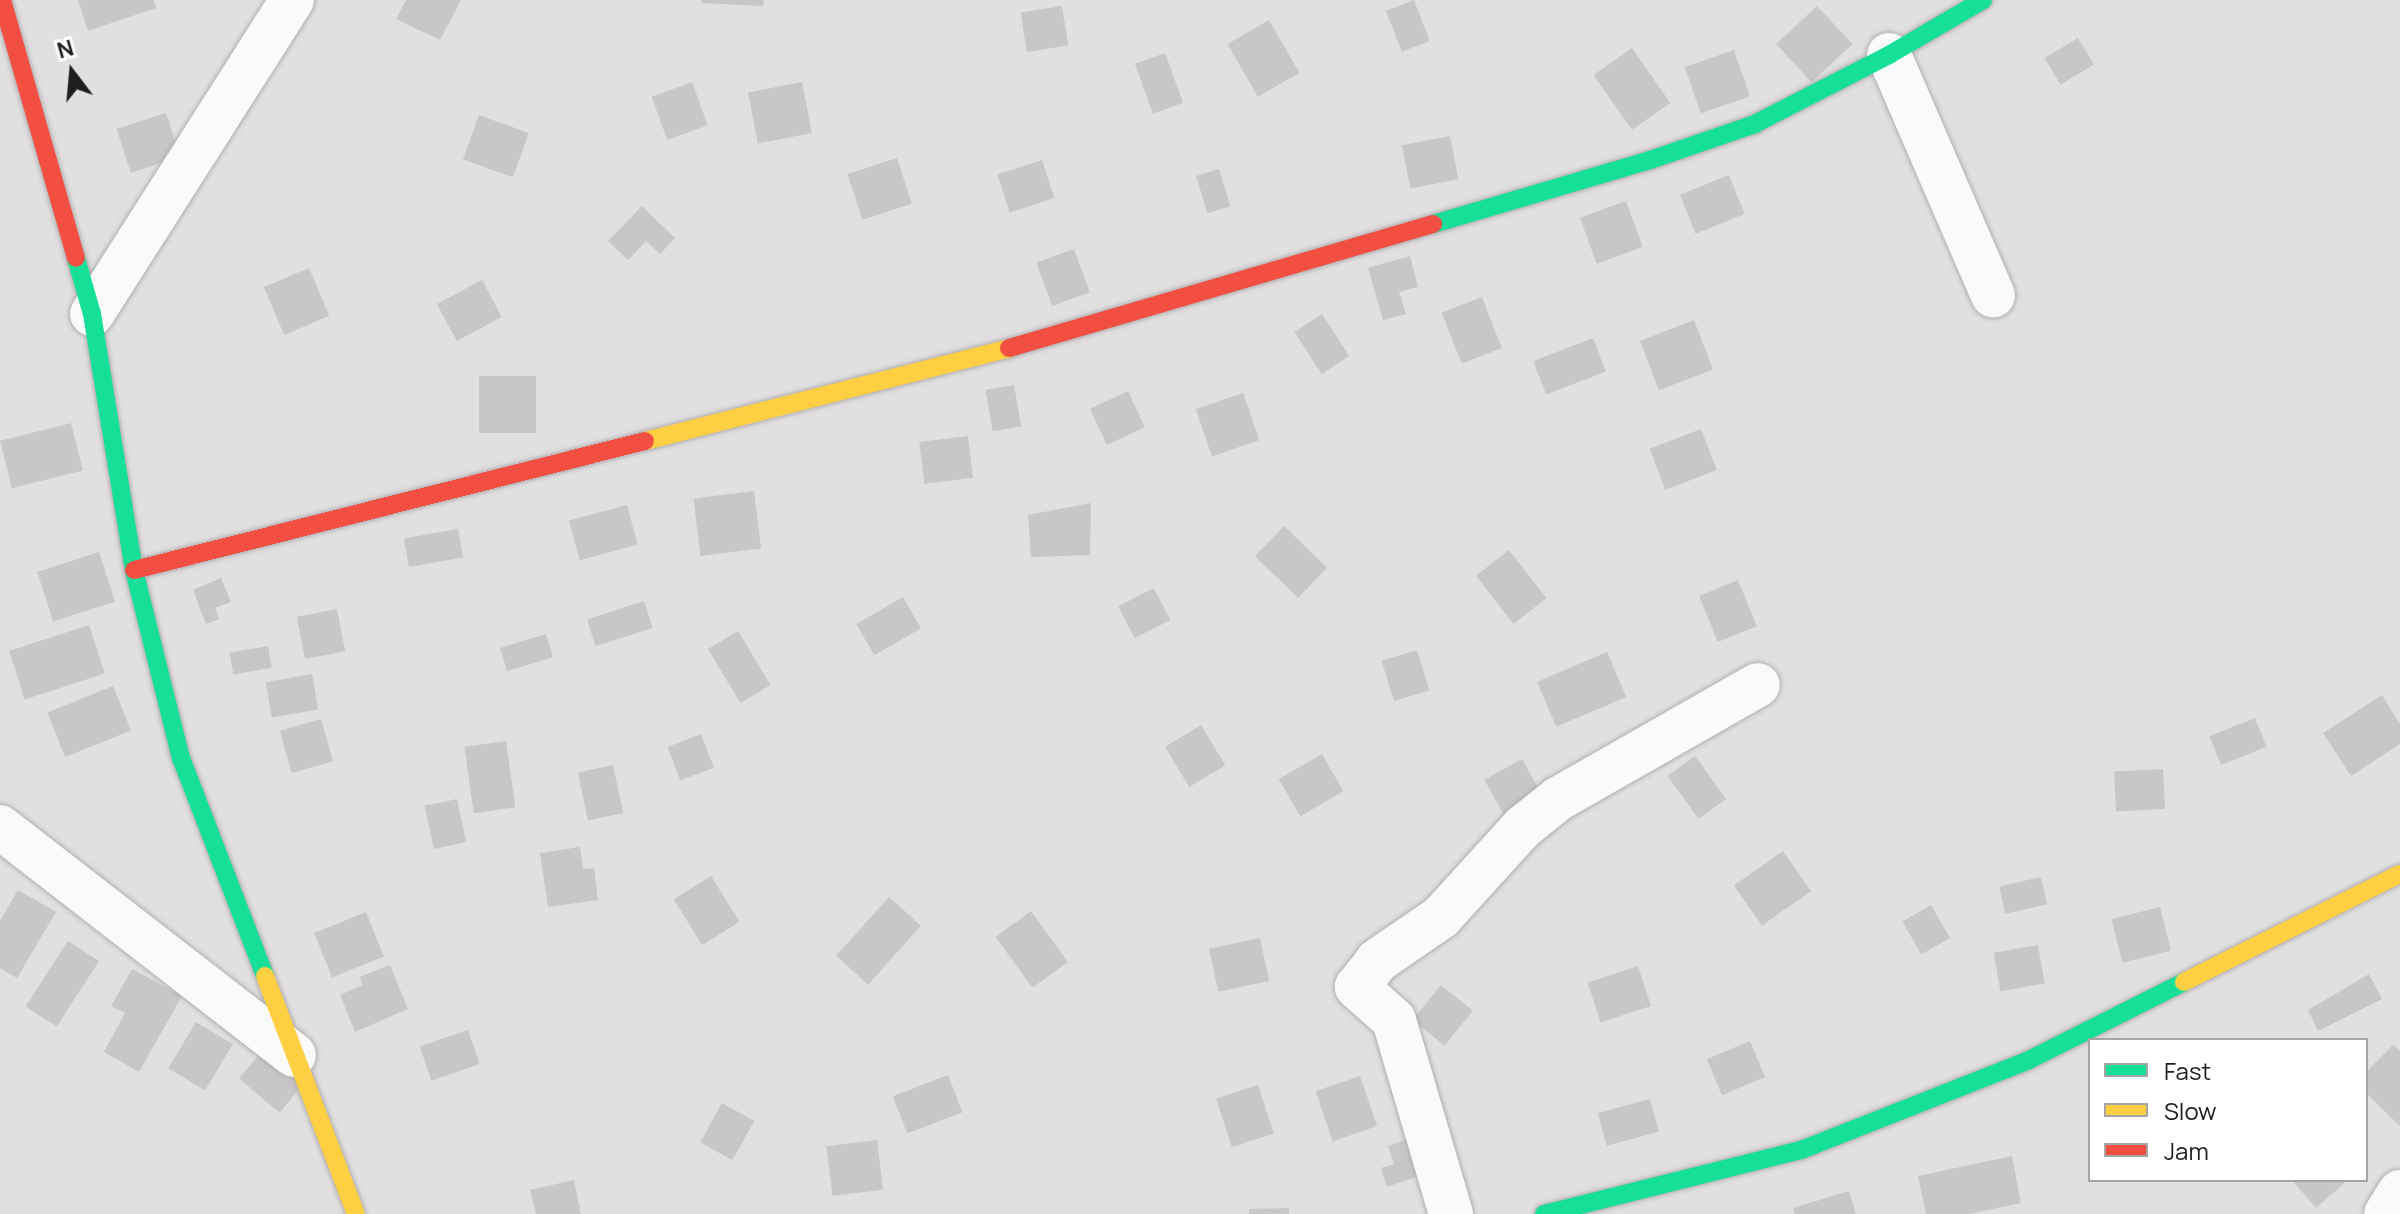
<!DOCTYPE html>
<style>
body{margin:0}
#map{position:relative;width:2400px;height:1214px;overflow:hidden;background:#e2dfe0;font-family:Manrope,sans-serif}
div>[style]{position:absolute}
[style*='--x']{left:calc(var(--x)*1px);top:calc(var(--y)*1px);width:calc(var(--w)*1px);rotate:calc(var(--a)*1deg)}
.building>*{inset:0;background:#c8c6c7;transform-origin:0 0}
.roads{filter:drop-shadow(0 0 2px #b0aeaf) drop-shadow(0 0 2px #b0aeaf)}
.street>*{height:44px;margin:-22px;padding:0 22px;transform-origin:22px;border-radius:22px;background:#fbfafa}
.fast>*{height:18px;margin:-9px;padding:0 9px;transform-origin:9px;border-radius:9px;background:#16e098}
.slow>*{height:18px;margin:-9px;padding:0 9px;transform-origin:9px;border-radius:9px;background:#ffcf43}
.jam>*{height:18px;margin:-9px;padding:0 9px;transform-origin:9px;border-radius:9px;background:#f24e42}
span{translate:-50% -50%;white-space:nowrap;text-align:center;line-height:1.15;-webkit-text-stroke:6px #fff;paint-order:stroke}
.legend{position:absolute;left:2088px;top:1038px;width:280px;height:144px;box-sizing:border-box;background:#fff;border:2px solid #a5a5a5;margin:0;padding:10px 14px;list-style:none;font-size:24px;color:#1f1d1e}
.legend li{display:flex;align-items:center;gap:16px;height:40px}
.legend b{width:40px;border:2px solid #a5a5a5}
.north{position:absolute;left:32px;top:32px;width:80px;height:80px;-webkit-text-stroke:6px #fff;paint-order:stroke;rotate:344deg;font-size:22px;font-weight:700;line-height:32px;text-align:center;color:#1f1d1e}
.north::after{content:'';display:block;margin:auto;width:28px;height:36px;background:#1f1d1e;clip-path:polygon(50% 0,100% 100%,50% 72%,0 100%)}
</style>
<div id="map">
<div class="building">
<i style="clip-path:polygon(78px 0,154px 0,156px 8px,88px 31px)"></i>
<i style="clip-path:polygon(406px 0,461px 0,440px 40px,396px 19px)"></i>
<i style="clip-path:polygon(702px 0,764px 0,763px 6px,701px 3px)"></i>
<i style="left:1414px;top:0;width:44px;height:30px;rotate:69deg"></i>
<i style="left:1062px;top:6px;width:40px;height:42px;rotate:81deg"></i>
<i style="left:1817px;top:6px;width:52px;height:56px;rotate:47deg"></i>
<i style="left:1269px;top:20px;width:61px;height:48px;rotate:60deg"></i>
<i style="left:2078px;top:38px;width:31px;height:39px;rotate:59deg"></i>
<i style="left:1632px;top:48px;width:67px;height:47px;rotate:55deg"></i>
<i style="left:1734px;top:50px;width:49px;height:52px;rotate:71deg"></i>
<i style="left:1165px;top:53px;width:53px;height:32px;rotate:70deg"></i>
<i style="left:692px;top:82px;width:46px;height:43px;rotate:70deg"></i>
<i style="left:802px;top:82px;width:52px;height:55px;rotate:79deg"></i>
<i style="left:166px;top:113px;width:46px;height:52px;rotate:72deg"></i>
<i style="left:479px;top:115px;width:53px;height:47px;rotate:20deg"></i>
<i style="left:1450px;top:136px;width:44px;height:49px;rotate:79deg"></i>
<i style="left:897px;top:158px;width:48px;height:52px;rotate:72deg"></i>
<i style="left:1042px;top:160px;width:40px;height:47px;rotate:72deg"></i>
<i style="left:1219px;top:169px;width:39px;height:24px;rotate:73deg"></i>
<i style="left:1729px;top:175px;width:42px;height:53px;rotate:68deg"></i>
<i style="left:1626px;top:201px;width:49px;height:49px;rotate:70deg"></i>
<i style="clip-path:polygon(642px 206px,675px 238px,660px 254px,646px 241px,628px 260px,608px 241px)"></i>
<i style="left:1074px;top:249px;width:46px;height:40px;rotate:70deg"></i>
<i style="clip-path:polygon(1410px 256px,1418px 287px,1399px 292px,1406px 314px,1383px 320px,1368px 268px)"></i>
<i style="left:309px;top:268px;width:52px;height:49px;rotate:67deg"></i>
<i style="left:482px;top:280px;width:42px;height:51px;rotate:62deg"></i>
<i style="left:1482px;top:297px;width:55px;height:43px;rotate:69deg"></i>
<i style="left:1322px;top:314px;width:50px;height:33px;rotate:57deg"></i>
<i style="left:1694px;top:320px;width:53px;height:58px;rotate:69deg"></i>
<i style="left:1593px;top:338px;width:36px;height:64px;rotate:69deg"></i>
<i style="left:479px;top:376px;width:57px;height:57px"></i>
<i style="left:1014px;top:385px;width:42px;height:29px;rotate:80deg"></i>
<i style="left:1128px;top:391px;width:40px;height:42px;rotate:65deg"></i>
<i style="left:1243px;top:393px;width:50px;height:50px;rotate:71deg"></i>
<i style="left:71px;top:423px;width:49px;height:73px;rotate:76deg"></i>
<i style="left:1701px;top:429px;width:44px;height:55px;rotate:69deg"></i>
<i style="left:968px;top:436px;width:42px;height:49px;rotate:83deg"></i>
<i style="left:754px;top:491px;width:58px;height:61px;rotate:83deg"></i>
<i style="clip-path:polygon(1091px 503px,1090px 555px,1031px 557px,1028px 515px)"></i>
<i style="left:627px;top:505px;width:41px;height:60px;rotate:75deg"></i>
<i style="left:1284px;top:526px;width:60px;height:42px;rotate:44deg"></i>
<i style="left:458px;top:529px;width:29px;height:55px;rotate:80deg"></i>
<i style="left:1509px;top:550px;width:61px;height:42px;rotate:52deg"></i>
<i style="left:99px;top:552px;width:52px;height:65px;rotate:72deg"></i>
<i style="clip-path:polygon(221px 578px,231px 602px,215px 608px,219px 619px,206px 624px,193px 590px)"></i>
<i style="left:1738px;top:580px;width:50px;height:42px;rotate:68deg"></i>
<i style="left:1154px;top:588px;width:36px;height:40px;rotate:63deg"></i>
<i style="left:903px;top:597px;width:36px;height:54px;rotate:60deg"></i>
<i style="left:644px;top:601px;width:28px;height:60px;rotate:72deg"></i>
<i style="left:337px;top:609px;width:43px;height:41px;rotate:79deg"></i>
<i style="left:89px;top:625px;width:51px;height:84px;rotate:72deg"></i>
<i style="left:738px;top:631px;width:63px;height:35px;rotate:59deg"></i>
<i style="left:546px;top:634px;width:24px;height:48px;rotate:73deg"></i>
<i style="left:268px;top:646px;width:22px;height:39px;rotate:80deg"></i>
<i style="left:1417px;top:650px;width:42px;height:37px;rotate:73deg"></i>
<i style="left:1607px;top:652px;width:49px;height:76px;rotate:67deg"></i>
<i style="left:312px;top:674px;width:36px;height:47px;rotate:80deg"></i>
<i style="left:113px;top:686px;width:48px;height:71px;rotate:68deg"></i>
<i style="clip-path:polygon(2382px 695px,2400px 724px,2400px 744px,2351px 776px,2323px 733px)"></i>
<i style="left:2255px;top:718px;width:31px;height:49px;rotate:68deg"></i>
<i style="left:321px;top:719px;width:44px;height:43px;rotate:74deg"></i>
<i style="left:1201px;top:725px;width:47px;height:42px;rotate:59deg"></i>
<i style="left:701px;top:734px;width:36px;height:36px;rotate:69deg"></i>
<i style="left:506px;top:741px;width:67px;height:42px;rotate:82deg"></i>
<i style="left:1322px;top:754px;width:43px;height:50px;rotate:60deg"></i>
<i style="left:1695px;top:756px;width:53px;height:34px;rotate:54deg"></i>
<i style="left:1522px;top:759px;width:43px;height:43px;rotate:61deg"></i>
<i style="left:613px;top:765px;width:49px;height:36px;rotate:78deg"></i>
<i style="left:2163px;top:769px;width:40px;height:49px;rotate:87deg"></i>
<i style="left:457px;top:799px;width:44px;height:33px;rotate:78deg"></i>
<i style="clip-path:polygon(580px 847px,583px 869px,594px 868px,598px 900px,548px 907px,540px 853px)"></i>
<i style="left:1783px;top:851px;width:49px;height:60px;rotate:55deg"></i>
<i style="left:711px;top:876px;width:54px;height:44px;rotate:58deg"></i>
<i style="left:2041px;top:877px;width:28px;height:43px;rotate:77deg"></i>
<i style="clip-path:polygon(18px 890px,56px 912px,17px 978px,0 968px,0 921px)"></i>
<i style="left:889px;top:897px;width:43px;height:79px;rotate:42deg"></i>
<i style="left:1931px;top:905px;width:38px;height:33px;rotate:60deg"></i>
<i style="left:2160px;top:907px;width:45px;height:50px;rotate:76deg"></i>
<i style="left:1031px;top:911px;width:63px;height:44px;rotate:54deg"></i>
<i style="left:366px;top:912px;width:48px;height:56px;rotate:68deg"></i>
<i style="left:1260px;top:938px;width:44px;height:52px;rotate:78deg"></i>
<i style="left:68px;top:941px;width:37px;height:78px;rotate:33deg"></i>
<i style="left:2038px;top:945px;width:39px;height:45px;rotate:80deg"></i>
<i style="clip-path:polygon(390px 965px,408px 1009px,355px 1032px,340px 995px,362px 985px,360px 977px)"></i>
<i style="left:1638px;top:966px;width:42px;height:53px;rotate:72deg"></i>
<i style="clip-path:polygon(132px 969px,182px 996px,139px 1072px,104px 1052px,125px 1013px,111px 1006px)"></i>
<i style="clip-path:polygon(2369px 974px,2382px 999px,2318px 1031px,2308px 1010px)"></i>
<i style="left:1441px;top:985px;width:41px;height:45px;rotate:39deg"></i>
<i style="left:196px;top:1022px;width:43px;height:54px;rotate:31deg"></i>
<i style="left:468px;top:1030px;width:36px;height:51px;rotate:71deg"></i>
<i style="left:1750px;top:1041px;width:39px;height:47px;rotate:67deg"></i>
<i style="clip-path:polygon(2393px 1045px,2400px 1050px,2400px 1126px,2366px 1093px,2366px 1072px)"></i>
<i style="left:262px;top:1051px;width:53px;height:36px;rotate:40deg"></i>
<i style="left:948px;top:1075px;width:40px;height:59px;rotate:69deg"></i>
<i style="left:1360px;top:1076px;width:53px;height:47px;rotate:71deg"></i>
<i style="left:1258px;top:1085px;width:51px;height:44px;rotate:72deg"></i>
<i style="left:1650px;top:1099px;width:34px;height:54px;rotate:75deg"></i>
<i style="left:722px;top:1103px;width:37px;height:45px;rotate:29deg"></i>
<i style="clip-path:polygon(1414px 1137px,1427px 1173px,1387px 1187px,1381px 1168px,1394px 1164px,1388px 1146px)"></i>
<i style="left:877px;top:1140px;width:50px;height:51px;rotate:83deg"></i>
<i style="clip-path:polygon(2012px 1156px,2021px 1203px,1969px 1214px,1926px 1214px,1918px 1176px)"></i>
<i style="clip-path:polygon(574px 1180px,581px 1214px,536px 1214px,530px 1190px)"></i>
<i style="clip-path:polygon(2292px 1180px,2348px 1180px,2316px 1208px)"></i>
<i style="clip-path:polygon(1849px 1191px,1856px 1214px,1795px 1214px,1793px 1208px)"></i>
<i style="clip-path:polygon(1289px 1208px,1289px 1214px,1249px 1214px,1249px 1209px)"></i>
</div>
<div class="roads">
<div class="street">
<i style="--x:1889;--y:55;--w:262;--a:66.6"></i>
<i style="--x:92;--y:314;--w:372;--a:-57.5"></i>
<i style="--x:0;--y:827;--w:372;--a:37.8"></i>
<i style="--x:1451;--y:1214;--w:202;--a:-106.4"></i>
<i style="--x:1394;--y:1020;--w:50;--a:-138.3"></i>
<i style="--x:1357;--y:987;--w:33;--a:-52"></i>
<i style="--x:1377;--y:961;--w:78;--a:-34.5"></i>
<i style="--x:1441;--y:917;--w:122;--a:-47.7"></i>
<i style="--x:1523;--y:827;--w:45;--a:-38.7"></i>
<i style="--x:1558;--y:799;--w:230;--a:-29.7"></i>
<i style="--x:2386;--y:1214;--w:26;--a:-58"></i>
</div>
<div class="fast">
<i style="--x:1433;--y:224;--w:226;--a:-16.4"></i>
<i style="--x:1650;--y:160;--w:111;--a:-18.9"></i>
<i style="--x:1755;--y:124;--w:151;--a:-27.2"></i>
<i style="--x:1889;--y:55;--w:109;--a:-30.3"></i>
<i style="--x:76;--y:258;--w:58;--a:74.1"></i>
<i style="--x:92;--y:314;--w:259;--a:80.7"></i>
<i style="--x:134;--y:570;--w:194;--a:76"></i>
<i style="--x:181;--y:758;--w:234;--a:68.9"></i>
<i style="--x:1544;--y:1214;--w:265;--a:-14"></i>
<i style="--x:1801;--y:1150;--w:245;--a:-21.5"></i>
<i style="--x:2029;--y:1060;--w:174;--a:-26.7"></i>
</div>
<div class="slow">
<i style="--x:645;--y:441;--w:376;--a:-14.3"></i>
<i style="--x:265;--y:976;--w:255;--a:69.1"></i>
<i style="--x:2184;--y:982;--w:241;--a:-26.6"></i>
</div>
<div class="jam">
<i style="--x:2;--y:0;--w:268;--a:74"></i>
<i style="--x:1009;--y:348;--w:442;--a:-16.3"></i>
<i style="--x:134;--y:570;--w:527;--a:-14.17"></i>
</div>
</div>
<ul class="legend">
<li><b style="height:10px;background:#16e098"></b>Fast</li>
<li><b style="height:10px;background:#ffcf43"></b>Slow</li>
<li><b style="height:10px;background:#f24e42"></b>Jam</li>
</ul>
<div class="north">N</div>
</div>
